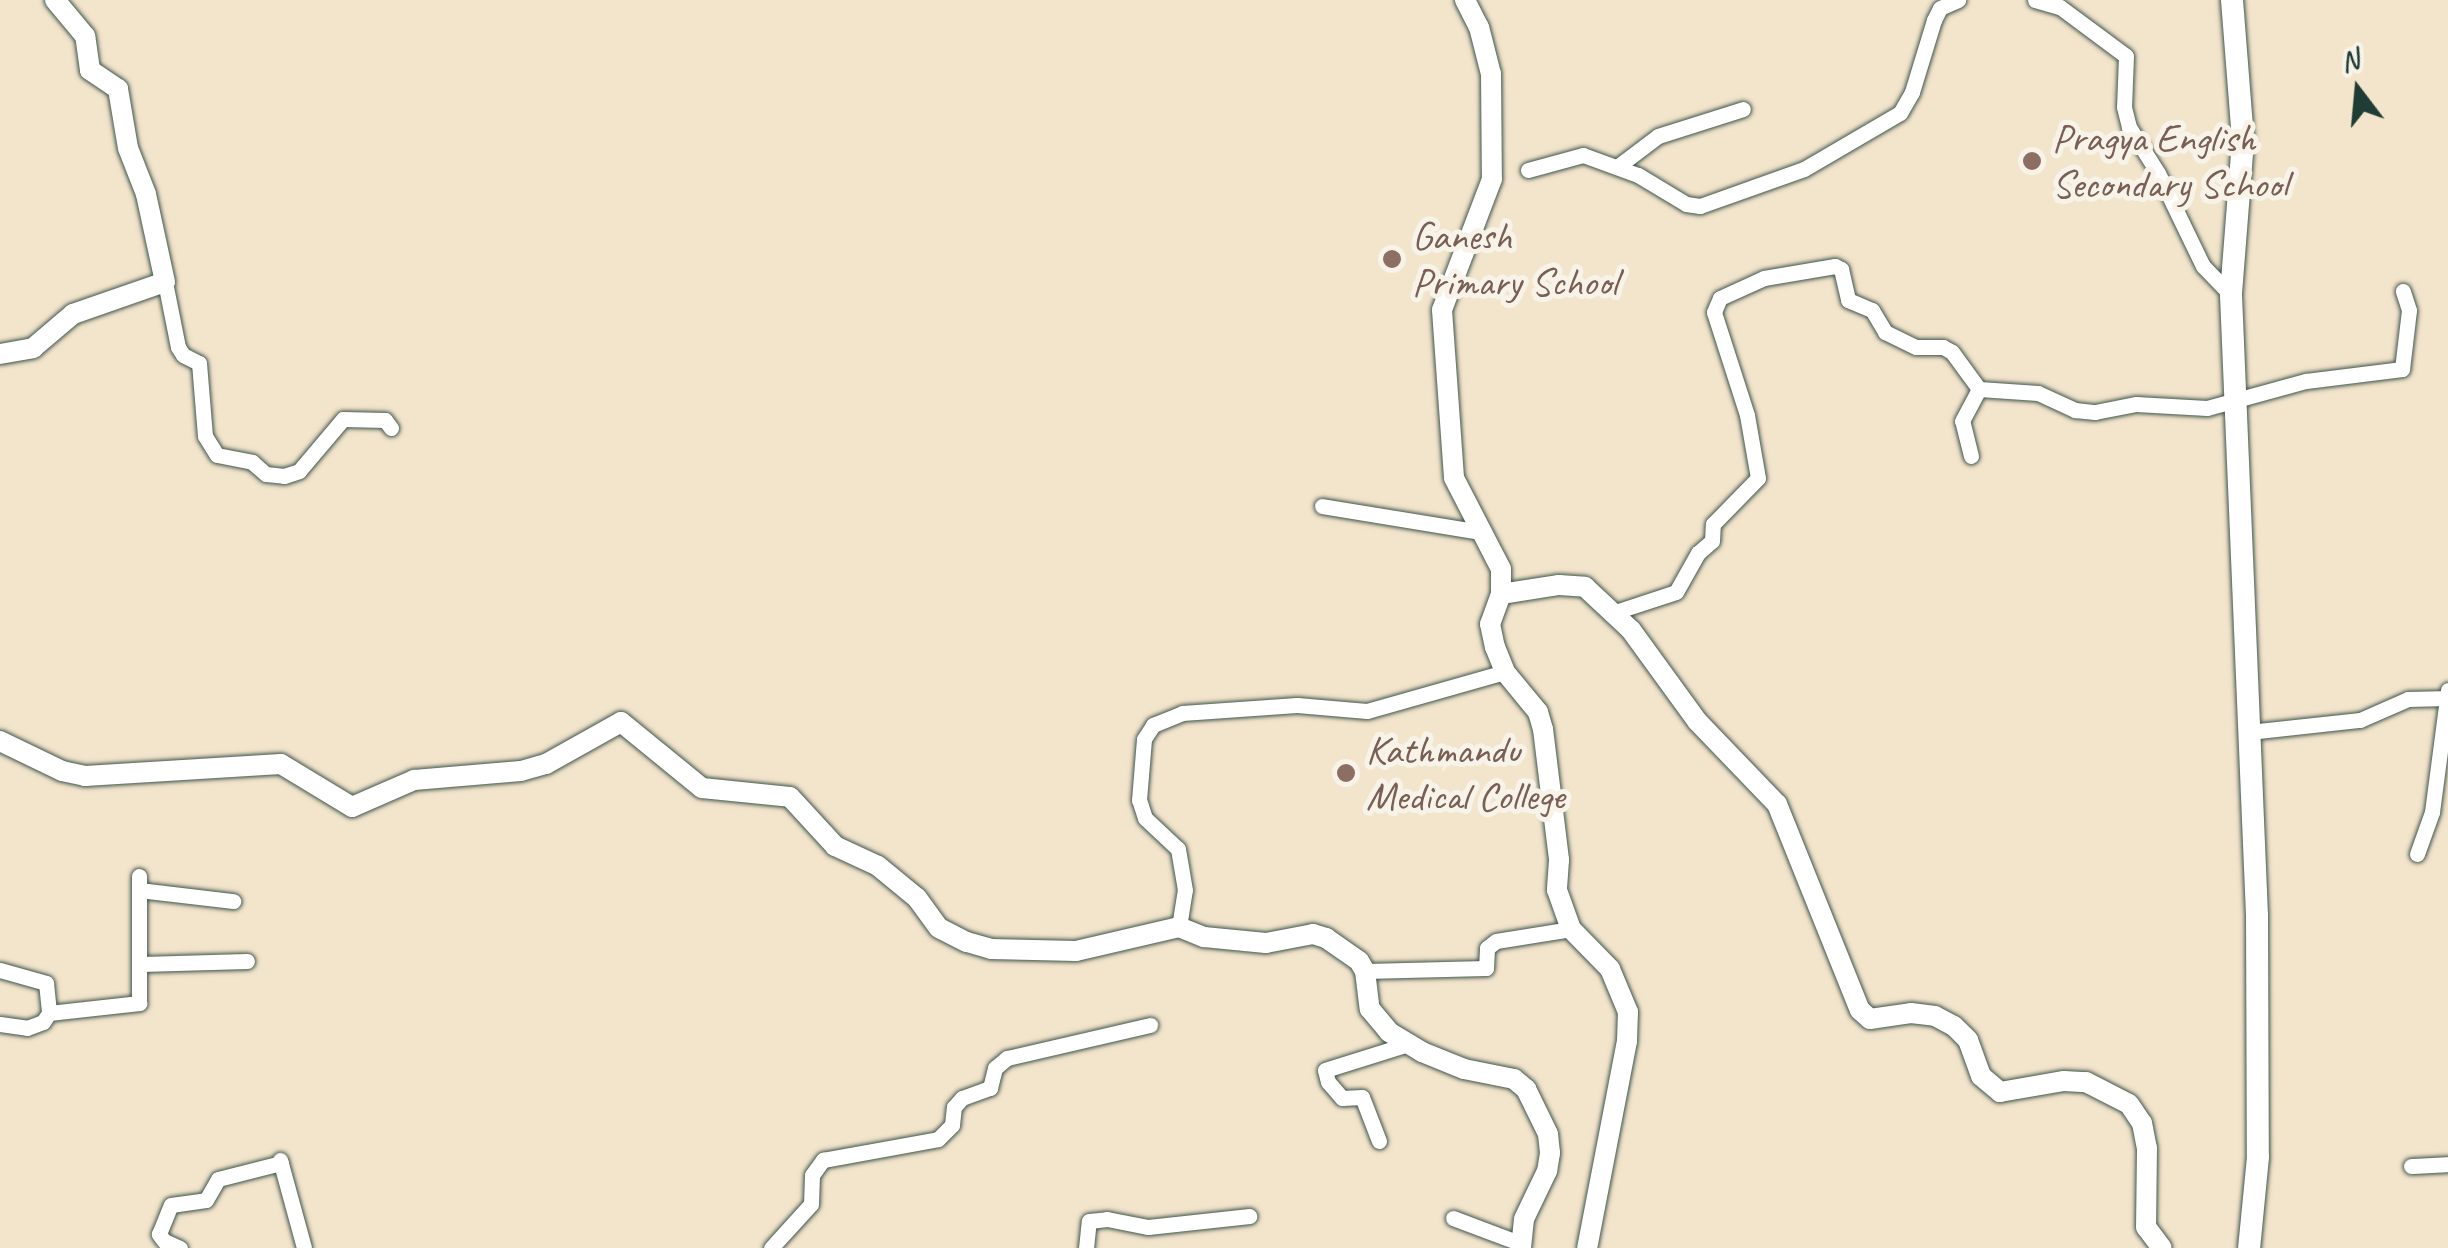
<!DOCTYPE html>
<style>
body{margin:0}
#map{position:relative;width:2448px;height:1248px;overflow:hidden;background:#f3e4cc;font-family:Caveat,sans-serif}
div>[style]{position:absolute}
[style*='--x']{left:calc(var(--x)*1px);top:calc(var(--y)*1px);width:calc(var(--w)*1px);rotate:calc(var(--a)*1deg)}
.roads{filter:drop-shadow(0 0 2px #3f564b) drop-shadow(0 0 2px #3f564b)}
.minor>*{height:15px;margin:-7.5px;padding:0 7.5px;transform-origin:7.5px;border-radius:7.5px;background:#fff}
.tertiary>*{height:20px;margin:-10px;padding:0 10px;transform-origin:10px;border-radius:10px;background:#fff}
.secondary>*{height:22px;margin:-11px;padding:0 11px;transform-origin:11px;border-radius:11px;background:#fff}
.dots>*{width:28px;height:28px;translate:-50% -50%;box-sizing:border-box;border:5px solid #f7f3e8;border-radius:50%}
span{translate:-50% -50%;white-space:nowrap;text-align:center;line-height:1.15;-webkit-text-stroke:10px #f7f3e8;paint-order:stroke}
.education-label{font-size:40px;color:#785e54}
.left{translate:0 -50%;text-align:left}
.north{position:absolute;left:2308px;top:40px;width:100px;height:100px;-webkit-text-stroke:8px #f7f3e8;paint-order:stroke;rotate:344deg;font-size:28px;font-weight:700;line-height:40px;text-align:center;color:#1f3d34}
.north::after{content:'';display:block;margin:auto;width:35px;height:45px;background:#1f3d34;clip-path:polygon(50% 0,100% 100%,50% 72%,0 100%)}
</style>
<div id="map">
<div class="roads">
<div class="minor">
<i style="--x:2035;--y:0;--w:26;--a:16"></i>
<i style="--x:2060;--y:7;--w:82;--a:36.6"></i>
<i style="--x:2126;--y:56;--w:51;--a:92.2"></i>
<i style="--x:2124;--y:107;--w:21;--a:76"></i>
<i style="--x:2129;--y:127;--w:54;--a:57.8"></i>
<i style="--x:2158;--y:173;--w:103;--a:64.2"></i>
<i style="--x:2203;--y:266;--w:40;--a:46"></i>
<i style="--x:1617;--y:167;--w:51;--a:-37.1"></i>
<i style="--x:1658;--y:136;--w:89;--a:-17.6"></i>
<i style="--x:1528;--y:170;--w:57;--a:-15.3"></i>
<i style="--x:1583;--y:155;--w:59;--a:20"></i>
<i style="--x:1638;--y:175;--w:56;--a:31.1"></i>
<i style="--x:1686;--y:204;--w:14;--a:8"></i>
<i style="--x:1700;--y:206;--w:110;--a:-19.6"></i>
<i style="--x:1804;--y:169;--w:111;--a:-30.3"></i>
<i style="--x:1900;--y:113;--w:24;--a:-60"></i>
<i style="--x:1912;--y:92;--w:75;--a:-73"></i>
<i style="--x:1934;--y:20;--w:13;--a:-63"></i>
<i style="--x:1940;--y:8;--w:20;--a:-24"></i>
<i style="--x:165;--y:282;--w:66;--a:78.7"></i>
<i style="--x:178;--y:347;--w:9;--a:58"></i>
<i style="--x:183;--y:355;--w:18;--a:27"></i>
<i style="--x:199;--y:363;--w:73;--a:85.3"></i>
<i style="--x:205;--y:436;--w:22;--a:58"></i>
<i style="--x:217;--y:455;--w:36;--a:11"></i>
<i style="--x:252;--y:462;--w:18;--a:41"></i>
<i style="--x:266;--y:474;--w:18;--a:6"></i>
<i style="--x:284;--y:476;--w:16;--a:-18"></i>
<i style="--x:299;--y:471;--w:68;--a:-49.8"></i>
<i style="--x:343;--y:419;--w:42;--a:1.4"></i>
<i style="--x:385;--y:420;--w:10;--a:53"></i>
<i style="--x:1971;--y:456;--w:36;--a:-104"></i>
<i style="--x:1962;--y:421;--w:36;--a:-62"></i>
<i style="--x:1322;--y:506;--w:161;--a:9.3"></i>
<i style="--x:1612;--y:613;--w:67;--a:-18.2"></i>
<i style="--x:1676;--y:592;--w:45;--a:-60.6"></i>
<i style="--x:1698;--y:553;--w:18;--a:-41"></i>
<i style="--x:1712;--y:541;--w:17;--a:-87"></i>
<i style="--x:1713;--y:524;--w:64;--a:-45.6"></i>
<i style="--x:1758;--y:478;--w:64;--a:-99.9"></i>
<i style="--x:1747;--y:415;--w:108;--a:-107.8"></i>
<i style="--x:1714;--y:312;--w:15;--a:-67"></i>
<i style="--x:1720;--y:298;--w:48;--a:-24.4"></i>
<i style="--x:1764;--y:278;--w:72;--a:-9.6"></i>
<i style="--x:1835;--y:266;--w:7;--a:27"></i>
<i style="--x:1841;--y:269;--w:32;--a:77"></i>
<i style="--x:1848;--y:300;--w:26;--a:23"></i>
<i style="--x:1872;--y:310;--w:26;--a:59"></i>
<i style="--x:1885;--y:332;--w:34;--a:26"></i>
<i style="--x:1916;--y:347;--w:27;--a:0"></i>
<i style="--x:1943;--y:347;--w:10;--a:29"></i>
<i style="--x:1952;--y:352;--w:46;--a:53.9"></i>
<i style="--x:1979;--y:389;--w:59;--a:3.9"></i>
<i style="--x:2038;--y:393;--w:41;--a:24.7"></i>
<i style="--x:2075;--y:410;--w:20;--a:6"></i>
<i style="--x:2095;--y:412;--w:42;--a:-11"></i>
<i style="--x:2136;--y:404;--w:71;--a:3.2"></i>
<i style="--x:2207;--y:408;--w:103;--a:-15.3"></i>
<i style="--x:2306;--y:381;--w:97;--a:-7.1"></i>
<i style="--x:2402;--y:369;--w:59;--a:-83.2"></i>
<i style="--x:2409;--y:310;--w:20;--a:-108"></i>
<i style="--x:2249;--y:732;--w:112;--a:-6.2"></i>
<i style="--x:2360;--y:720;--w:52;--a:-23.6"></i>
<i style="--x:2408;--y:699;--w:40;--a:-1.4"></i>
<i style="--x:2417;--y:854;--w:45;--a:-70.3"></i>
<i style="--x:2432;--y:812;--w:123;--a:-82.5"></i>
<i style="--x:139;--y:890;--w:95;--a:6.7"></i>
<i style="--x:1179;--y:927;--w:37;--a:-81"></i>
<i style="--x:1185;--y:890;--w:42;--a:-99.7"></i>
<i style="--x:1178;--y:849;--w:45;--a:-136.8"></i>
<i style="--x:1145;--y:818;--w:19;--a:-108"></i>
<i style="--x:1139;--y:800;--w:61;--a:-85.3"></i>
<i style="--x:1144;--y:739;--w:17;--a:-57"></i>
<i style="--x:1153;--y:725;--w:31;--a:-22"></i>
<i style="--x:1182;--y:713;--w:115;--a:-4"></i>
<i style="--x:1297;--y:705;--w:70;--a:4.9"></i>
<i style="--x:1367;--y:711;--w:143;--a:-15.8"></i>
<i style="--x:141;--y:964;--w:106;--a:-1.6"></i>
<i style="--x:0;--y:970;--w:48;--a:15.8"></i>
<i style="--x:46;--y:983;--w:30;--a:84"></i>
<i style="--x:49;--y:1013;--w:91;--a:-6.3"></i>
<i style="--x:139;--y:1003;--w:127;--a:-90"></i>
<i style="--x:1365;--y:971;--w:121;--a:-1.4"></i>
<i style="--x:1486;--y:968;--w:20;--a:-87"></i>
<i style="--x:1487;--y:948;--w:11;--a:-38"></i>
<i style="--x:1496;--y:941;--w:76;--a:-9.1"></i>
<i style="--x:0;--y:1024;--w:27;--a:8"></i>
<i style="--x:27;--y:1028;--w:17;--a:-21"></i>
<i style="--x:43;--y:1022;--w:11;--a:-56"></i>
<i style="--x:1379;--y:1141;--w:47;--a:-111.1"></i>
<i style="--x:1362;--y:1097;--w:20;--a:177"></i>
<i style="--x:1342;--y:1098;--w:21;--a:-131"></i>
<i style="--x:1328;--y:1082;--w:12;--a:-104"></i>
<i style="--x:1325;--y:1070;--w:87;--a:-17.4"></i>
<i style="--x:280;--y:1160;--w:91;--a:74.7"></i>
<i style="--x:2411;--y:1166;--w:37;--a:-3"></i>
<i style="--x:1453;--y:1218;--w:74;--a:20.6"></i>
<i style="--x:180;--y:1248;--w:17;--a:-156"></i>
<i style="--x:164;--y:1241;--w:9;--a:-126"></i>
<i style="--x:159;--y:1234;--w:31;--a:-68"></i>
<i style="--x:171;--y:1205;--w:35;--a:-8"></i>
<i style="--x:206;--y:1200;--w:24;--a:-60"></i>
<i style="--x:218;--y:1179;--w:65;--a:-14.3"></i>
<i style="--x:771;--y:1248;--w:59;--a:-47.7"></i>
<i style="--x:811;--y:1204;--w:29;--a:-88"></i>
<i style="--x:812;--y:1175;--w:19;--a:-54"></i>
<i style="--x:823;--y:1160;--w:117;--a:-10.3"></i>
<i style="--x:938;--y:1139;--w:20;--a:-45"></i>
<i style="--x:952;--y:1125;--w:18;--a:-84"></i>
<i style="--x:954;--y:1107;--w:12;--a:-48"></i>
<i style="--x:962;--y:1098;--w:30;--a:-20"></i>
<i style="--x:990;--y:1088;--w:21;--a:-76"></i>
<i style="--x:995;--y:1068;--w:16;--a:-40"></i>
<i style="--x:1007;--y:1058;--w:147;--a:-13"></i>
<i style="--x:1086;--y:1248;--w:27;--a:-84"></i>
<i style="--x:1089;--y:1221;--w:18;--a:-6"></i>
<i style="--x:1107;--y:1219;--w:42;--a:11"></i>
<i style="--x:1148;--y:1227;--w:102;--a:-6.2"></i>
</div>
<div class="tertiary">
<i style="--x:1465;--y:0;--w:30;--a:63"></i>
<i style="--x:1479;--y:27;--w:49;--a:75.7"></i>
<i style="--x:1491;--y:74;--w:105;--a:89.5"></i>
<i style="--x:1492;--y:179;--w:140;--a:110.9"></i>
<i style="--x:1442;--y:310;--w:168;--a:85.9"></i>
<i style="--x:1454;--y:478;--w:102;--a:62.7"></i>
<i style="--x:1501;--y:569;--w:25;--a:90"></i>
<i style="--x:1501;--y:594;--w:32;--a:110"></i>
<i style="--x:1490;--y:624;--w:24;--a:78"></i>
<i style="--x:1495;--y:647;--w:27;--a:68"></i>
<i style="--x:1505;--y:672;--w:52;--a:50.5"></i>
<i style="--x:1538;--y:712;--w:18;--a:74"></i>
<i style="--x:1543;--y:729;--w:132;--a:83"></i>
<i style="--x:1559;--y:860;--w:30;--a:94"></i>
<i style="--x:1557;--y:890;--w:41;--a:70.3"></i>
<i style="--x:1571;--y:929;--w:56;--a:45.7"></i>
<i style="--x:1610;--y:969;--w:47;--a:67.3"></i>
<i style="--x:1628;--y:1012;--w:29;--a:92"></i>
<i style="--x:1627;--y:1041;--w:211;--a:100.9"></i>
<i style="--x:0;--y:354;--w:34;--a:-10"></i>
<i style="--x:33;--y:348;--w:52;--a:-40.4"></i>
<i style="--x:73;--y:314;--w:97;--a:-19.2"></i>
<i style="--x:165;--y:282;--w:90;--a:-102.2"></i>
<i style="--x:146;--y:194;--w:49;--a:-111.4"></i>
<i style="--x:128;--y:148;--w:60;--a:-99.6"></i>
<i style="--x:118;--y:89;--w:34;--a:-146"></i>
<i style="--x:90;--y:70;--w:34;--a:-98"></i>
<i style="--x:85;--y:36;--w:47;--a:-129.8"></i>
<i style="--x:1501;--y:594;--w:59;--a:-8.8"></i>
<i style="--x:1559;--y:585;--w:26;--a:4"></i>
<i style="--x:1585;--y:587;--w:63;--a:43.1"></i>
<i style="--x:1631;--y:630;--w:112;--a:54"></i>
<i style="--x:1697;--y:721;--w:115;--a:46.1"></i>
<i style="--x:1777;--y:804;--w:222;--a:68.1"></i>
<i style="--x:1860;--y:1010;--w:13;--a:42"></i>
<i style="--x:1870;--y:1019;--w:41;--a:-8.3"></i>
<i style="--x:1911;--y:1013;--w:24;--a:7"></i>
<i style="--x:1935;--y:1016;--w:21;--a:28"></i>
<i style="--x:1954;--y:1026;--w:20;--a:45"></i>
<i style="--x:1968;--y:1040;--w:38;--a:70"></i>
<i style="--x:1981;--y:1076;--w:25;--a:40"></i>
<i style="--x:2000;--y:1092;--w:65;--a:-9.8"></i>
<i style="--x:2064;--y:1081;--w:22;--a:3"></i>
<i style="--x:2086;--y:1082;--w:48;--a:27.1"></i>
<i style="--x:2129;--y:1104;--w:23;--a:56"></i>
<i style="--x:2142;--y:1123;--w:25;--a:79"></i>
<i style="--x:2147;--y:1148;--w:79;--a:90.7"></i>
<i style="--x:2146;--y:1227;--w:26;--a:53"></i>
<i style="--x:0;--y:741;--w:69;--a:25.8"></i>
<i style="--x:62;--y:771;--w:24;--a:12"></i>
<i style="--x:85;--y:776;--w:196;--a:-3.5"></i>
<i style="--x:281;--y:764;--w:83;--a:31.2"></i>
<i style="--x:352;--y:807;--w:68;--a:-23.5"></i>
<i style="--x:414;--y:780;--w:107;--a:-4.8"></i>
<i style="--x:521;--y:771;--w:26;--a:-16"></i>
<i style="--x:546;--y:764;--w:86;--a:-29.2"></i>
<i style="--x:621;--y:722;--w:104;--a:39.2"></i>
<i style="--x:702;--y:788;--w:88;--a:5.8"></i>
<i style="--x:790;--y:797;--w:67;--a:47.4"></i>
<i style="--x:835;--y:846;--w:47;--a:24.9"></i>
<i style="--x:878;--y:866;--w:50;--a:39.4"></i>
<i style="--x:917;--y:898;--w:37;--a:54"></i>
<i style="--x:939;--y:928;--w:31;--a:27"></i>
<i style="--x:967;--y:942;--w:25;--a:16"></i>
<i style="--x:991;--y:949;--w:85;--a:1.3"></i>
<i style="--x:1076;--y:951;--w:106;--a:-13.1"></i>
<i style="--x:1179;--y:927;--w:27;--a:22"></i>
<i style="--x:1204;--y:937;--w:62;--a:5.5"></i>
<i style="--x:1266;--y:943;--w:48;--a:-10.8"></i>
<i style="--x:1313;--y:934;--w:14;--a:17"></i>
<i style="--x:1326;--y:938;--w:40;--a:34.9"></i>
<i style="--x:1359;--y:961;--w:12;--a:59"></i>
<i style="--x:1365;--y:971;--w:38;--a:83"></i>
<i style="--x:1370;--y:1009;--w:30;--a:50"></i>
<i style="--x:1389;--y:1032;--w:39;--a:31"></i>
<i style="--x:1422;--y:1052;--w:45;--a:22"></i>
<i style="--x:1464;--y:1069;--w:51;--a:11.3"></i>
<i style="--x:1514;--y:1079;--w:16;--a:40"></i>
<i style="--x:1526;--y:1089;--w:50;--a:63.9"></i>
<i style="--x:1548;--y:1134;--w:19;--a:84"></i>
<i style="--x:1550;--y:1153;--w:18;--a:99"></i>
<i style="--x:1547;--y:1171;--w:53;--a:115.6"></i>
<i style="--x:1524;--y:1219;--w:29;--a:96"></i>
</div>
<div class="secondary">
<i style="--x:2232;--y:0;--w:141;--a:85.5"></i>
<i style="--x:2243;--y:141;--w:154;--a:94.5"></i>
<i style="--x:2231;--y:295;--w:621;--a:87.6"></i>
<i style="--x:2257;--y:915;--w:242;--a:89.8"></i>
<i style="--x:2258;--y:1157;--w:91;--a:95.6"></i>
</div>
</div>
<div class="dots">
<i style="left:2032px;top:161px;background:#8d6e63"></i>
<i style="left:1392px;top:259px;background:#8d6e63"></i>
<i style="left:1346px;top:773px;background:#8d6e63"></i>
</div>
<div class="education-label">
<span class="left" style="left:2052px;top:161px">Pragya English<br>Secondary School</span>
<span class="left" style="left:1412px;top:259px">Ganesh<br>Primary School</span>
<span class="left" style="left:1366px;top:773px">Kathmandu<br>Medical College</span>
</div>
<div class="north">N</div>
</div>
